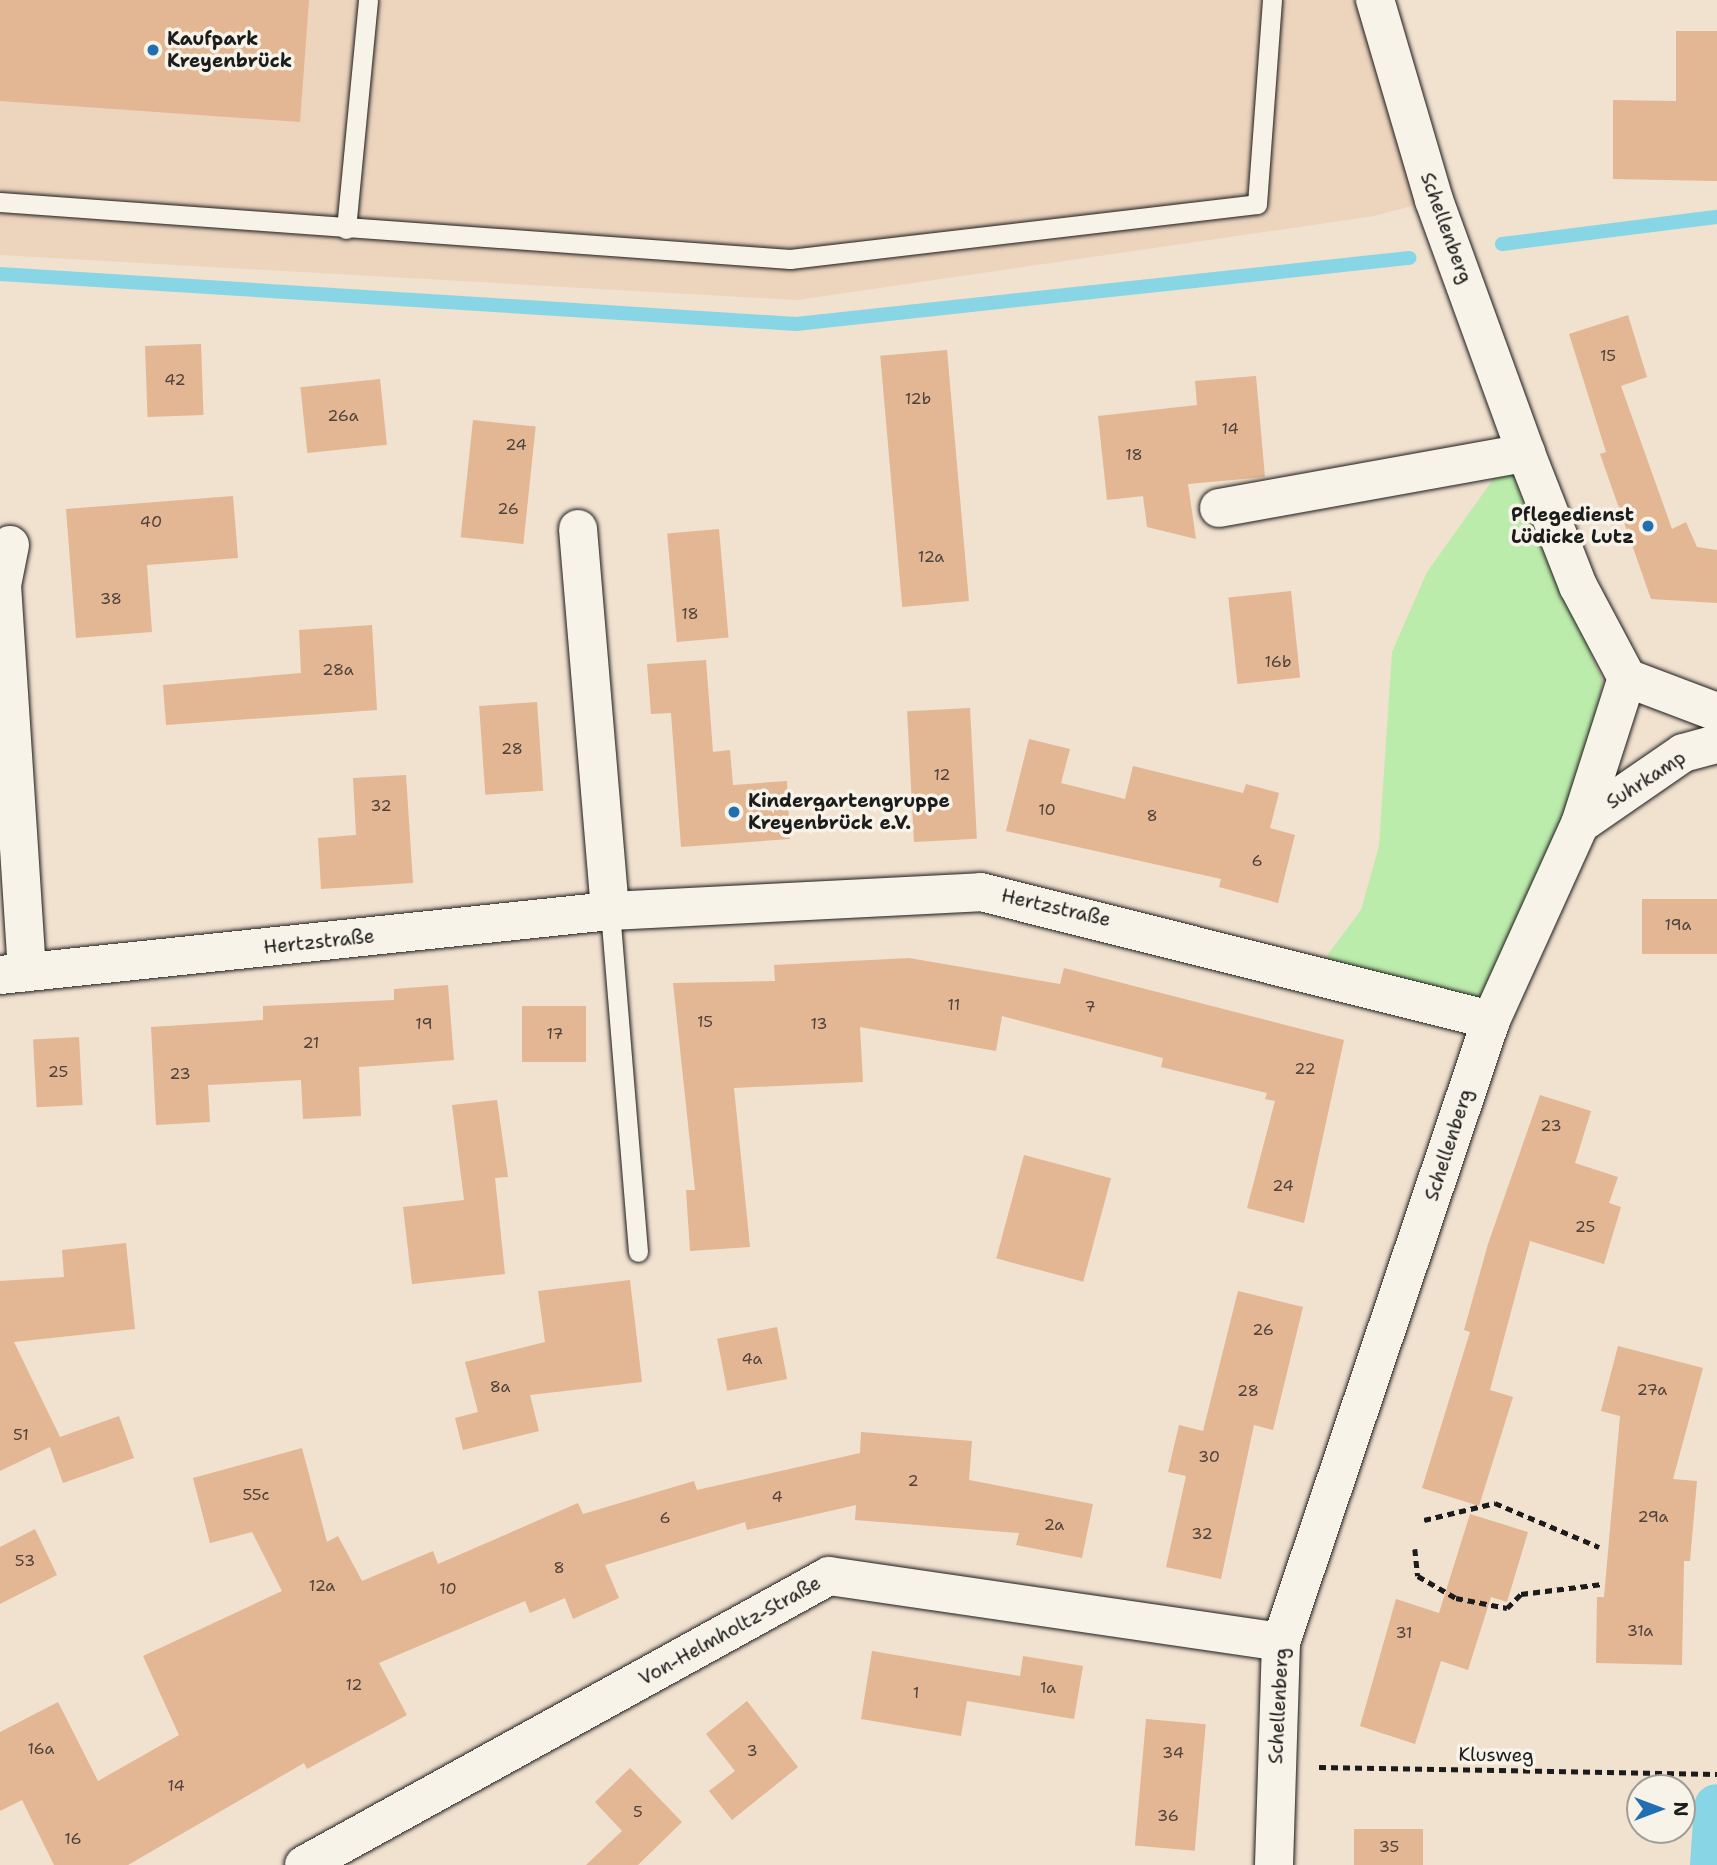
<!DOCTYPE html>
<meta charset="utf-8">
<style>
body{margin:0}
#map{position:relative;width:1717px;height:1865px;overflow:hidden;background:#f1e1cf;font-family:"Shantell Sans",sans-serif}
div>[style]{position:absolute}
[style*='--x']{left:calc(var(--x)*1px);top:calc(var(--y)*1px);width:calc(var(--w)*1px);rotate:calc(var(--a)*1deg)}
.built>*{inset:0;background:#edd4bd}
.green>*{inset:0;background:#bcecab}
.stream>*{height:14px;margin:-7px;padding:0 7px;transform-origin:7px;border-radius:7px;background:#87d5e5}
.canal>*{height:46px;margin:-23px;padding:0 23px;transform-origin:23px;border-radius:23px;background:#87d5e5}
.building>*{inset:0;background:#e3b694;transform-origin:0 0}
.path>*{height:4.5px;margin-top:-2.25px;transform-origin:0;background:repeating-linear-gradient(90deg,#1c1c1c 0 7px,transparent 0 12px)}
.roads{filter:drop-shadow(0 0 2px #1c1c1c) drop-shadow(0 0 2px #1c1c1c)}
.service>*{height:19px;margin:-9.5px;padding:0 9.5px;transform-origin:9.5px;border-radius:9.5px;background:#f7f3e8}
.minor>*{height:38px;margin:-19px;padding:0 19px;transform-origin:19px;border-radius:19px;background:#f7f3e8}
.dots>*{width:19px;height:19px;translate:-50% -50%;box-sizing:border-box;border:4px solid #f7f3e8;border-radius:50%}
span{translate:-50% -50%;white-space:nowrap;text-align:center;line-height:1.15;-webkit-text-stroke:7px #f7f3e8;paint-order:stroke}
.number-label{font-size:16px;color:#4e423a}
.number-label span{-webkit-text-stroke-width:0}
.poi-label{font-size:19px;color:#1c1c1c;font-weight:700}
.left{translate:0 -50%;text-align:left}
.right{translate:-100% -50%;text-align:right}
.street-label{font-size:19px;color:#1c1c1c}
.north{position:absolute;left:1626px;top:1774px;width:70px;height:70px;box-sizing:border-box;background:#f7f3e8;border:2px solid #9f9d96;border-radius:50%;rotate:90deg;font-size:19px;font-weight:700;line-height:28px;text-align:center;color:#1c1c1c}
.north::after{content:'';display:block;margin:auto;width:24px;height:32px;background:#1f6fb2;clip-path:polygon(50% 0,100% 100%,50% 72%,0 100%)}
</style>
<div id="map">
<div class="built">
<i style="clip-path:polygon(0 0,1375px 0,1434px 200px,1374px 216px,797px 300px,0 255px)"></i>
</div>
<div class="green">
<i style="clip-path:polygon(1516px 467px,1603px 683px,1578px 782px,1483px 1009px,1323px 961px,1361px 910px,1379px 846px,1392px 652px,1427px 572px,1499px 471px)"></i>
</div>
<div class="stream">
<i style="--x:1502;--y:244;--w:217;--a:-7.2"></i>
<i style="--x:0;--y:274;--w:798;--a:3.59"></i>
<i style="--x:796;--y:324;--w:617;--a:-6.15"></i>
</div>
<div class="canal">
<i style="--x:1713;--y:1865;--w:58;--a:-86.1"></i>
</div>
<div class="building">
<i style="clip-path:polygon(0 0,309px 0,300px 122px,0 101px)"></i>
<i style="clip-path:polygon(1676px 31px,1717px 31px,1717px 181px,1613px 179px,1613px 100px,1676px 101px)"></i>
<i style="clip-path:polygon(1628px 315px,1647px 377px,1621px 386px,1672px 529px,1686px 522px,1697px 547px,1717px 550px,1717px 603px,1651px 599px,1600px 454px,1606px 452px,1569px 334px)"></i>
<i style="left:201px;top:344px;width:71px;height:56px;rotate:88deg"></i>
<i style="left:947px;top:350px;width:252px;height:67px;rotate:85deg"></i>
<i style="clip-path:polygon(1256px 376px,1265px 477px,1188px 484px,1196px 539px,1147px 527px,1143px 496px,1107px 500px,1098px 416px,1197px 405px,1195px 381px)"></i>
<i style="left:380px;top:379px;width:66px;height:80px;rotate:84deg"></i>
<i style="left:473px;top:420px;width:63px;height:118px;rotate:6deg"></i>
<i style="clip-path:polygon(233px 496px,238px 558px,147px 565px,152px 632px,76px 638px,66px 509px)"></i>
<i style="left:719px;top:529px;width:109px;height:52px;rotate:85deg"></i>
<i style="left:1291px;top:591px;width:87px;height:63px;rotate:84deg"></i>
<i style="clip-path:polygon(372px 625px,377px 710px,166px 725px,163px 685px,301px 673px,299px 630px)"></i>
<i style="clip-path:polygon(706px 660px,713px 752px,730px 750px,733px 785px,787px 781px,790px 839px,681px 847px,671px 713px,651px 714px,647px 664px)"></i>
<i style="left:537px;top:702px;width:89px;height:58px;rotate:86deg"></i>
<i style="left:970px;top:708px;width:131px;height:63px;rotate:87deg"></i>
<i style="clip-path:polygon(1029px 739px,1070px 749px,1061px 783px,1125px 799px,1133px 766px,1243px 793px,1246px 784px,1279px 793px,1270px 828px,1295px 835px,1278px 903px,1219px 887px,1221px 879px,1006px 831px)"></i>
<i style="clip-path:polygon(406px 775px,413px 883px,321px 889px,318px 838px,356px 835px,353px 778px)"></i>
<i style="left:1642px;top:899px;width:75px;height:55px"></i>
<i style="clip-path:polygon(909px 958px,1060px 984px,1064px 968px,1344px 1040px,1304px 1223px,1247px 1208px,1275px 1101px,1265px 1099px,1267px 1093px,1161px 1067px,1163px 1058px,1002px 1016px,996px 1051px,860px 1027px,863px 1082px,734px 1088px,750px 1247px,690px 1251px,686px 1190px,695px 1190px,673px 983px,775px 981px,774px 965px)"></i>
<i style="clip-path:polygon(448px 985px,454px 1060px,359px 1067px,361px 1116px,303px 1119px,301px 1080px,208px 1085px,210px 1122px,156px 1125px,151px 1027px,263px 1020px,263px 1006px,394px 1000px,394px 989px)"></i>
<i style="left:522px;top:1006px;width:64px;height:56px"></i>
<i style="left:79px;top:1037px;width:68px;height:46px;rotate:87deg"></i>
<i style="clip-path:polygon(1540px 1095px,1591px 1111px,1575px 1163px,1618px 1177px,1609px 1203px,1621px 1207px,1604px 1264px,1530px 1241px,1490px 1390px,1513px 1397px,1479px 1506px,1422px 1488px,1470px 1332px,1464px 1330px,1488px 1244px)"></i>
<i style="clip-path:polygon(497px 1100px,508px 1177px,495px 1178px,505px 1274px,412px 1284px,403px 1207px,464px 1200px,452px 1105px)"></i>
<i style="left:1024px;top:1155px;width:90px;height:107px;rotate:15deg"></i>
<i style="clip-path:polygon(126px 1243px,135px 1329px,14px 1342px,60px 1437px,119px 1416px,134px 1458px,63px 1483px,50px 1447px,0 1471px,0 1281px,64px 1277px,62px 1250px)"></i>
<i style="clip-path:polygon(630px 1280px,642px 1382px,530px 1395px,539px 1431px,463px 1450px,455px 1418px,478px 1412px,465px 1362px,545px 1342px,538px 1291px)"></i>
<i style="clip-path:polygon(1238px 1291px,1303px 1307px,1273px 1430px,1254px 1425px,1221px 1579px,1166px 1567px,1186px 1476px,1168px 1472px,1179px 1425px,1203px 1431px)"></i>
<i style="left:777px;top:1327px;width:53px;height:61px;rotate:79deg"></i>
<i style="clip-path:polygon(1618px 1346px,1703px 1368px,1673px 1479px,1697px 1481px,1690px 1561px,1684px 1561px,1682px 1665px,1596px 1663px,1597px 1597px,1604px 1597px,1620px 1416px,1601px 1411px)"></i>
<i style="clip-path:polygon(861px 1432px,972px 1441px,969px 1480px,1093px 1504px,1082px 1558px,1016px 1545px,1019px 1533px,855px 1520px,856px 1505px,747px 1530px,745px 1522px,605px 1565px,619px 1598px,573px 1619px,565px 1598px,530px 1613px,525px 1601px,379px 1663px,407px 1715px,307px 1769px,304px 1763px,128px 1865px,54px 1865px,22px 1800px,0 1811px,0 1732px,58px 1702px,98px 1781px,179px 1735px,143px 1656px,282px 1591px,252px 1532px,210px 1543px,193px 1478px,302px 1448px,327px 1542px,338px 1536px,362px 1581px,433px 1551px,438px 1564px,578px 1503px,583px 1514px,694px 1481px,697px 1490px,860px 1453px)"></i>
<i style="clip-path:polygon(1470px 1514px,1528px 1532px,1507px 1602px,1491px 1597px,1468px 1670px,1441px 1661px,1415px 1744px,1360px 1726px,1396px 1599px,1439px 1613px)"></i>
<i style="clip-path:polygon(35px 1529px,57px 1575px,0 1604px,0 1547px)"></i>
<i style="clip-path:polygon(872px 1651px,1020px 1676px,1023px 1656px,1083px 1666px,1074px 1719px,967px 1701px,961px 1736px,861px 1719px)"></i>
<i style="clip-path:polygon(747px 1701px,798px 1767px,732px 1820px,709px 1791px,735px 1771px,706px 1734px)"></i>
<i style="left:1146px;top:1719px;width:60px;height:127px;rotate:5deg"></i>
<i style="clip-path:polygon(630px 1768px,682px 1822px,638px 1865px,586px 1865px,622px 1831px,595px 1802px)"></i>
<i style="left:1423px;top:1829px;width:36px;height:69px;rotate:90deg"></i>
</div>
<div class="path">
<i style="--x:1424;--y:1520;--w:73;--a:-13.5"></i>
<i style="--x:1495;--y:1503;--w:113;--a:22.9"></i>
<i style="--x:1415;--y:1549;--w:27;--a:84"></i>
<i style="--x:1418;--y:1576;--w:44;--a:30.1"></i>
<i style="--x:1456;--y:1598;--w:52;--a:11.1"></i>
<i style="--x:1507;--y:1608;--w:20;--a:-45"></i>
<i style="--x:1521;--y:1594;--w:82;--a:-7"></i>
<i style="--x:1319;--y:1767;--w:398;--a:1"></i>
</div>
<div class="roads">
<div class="service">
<i style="--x:0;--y:202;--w:792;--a:4.13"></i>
<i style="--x:790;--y:259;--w:470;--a:-6.7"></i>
<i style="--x:1257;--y:204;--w:205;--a:-85.8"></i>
<i style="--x:346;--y:229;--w:230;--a:-84.5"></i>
<i style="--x:610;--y:911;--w:342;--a:85.3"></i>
</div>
<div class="minor">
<i style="--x:1219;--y:508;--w:312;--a:-10.2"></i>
<i style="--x:578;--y:529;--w:383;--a:85.2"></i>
<i style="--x:10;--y:545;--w:41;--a:101.3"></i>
<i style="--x:2;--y:585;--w:388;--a:86.3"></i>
<i style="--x:1627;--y:678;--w:96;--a:20.7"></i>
<i style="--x:1580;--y:824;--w:125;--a:-34.6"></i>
<i style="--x:1683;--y:753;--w:35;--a:-15"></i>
<i style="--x:0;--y:975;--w:613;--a:-5.99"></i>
<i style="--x:610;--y:911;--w:371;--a:-2.9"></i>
<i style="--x:981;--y:892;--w:526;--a:14.09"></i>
<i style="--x:304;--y:1865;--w:599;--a:-28.83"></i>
<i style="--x:829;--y:1576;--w:457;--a:8.3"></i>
<i style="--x:1274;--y:1865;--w:223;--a:-88.2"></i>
<i style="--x:1281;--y:1642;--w:656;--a:-71.34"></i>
<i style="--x:1491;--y:1020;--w:215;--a:-65.6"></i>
<i style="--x:1580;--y:824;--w:153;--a:-72.2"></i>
<i style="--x:1627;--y:678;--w:104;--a:-118"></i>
<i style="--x:1578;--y:586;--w:143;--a:-111.4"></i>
<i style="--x:1526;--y:453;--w:269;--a:-110"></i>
<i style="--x:1434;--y:200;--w:209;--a:-106.4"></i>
</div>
</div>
<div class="dots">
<i style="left:153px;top:50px;background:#1f6fb2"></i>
<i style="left:1648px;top:526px;background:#1f6fb2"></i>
<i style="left:734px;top:812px;background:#1f6fb2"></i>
</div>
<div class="number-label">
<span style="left:1608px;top:356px">15</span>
<span style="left:175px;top:380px">42</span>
<span style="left:918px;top:399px">12b</span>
<span style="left:343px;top:416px">26a</span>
<span style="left:1230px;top:429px">14</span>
<span style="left:516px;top:445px">24</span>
<span style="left:1134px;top:455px">18</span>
<span style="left:508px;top:509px">26</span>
<span style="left:151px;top:522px">40</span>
<span style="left:931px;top:557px">12a</span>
<span style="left:111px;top:599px">38</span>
<span style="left:690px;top:614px">18</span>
<span style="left:1278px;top:662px">16b</span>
<span style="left:338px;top:670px">28a</span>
<span style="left:512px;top:749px">28</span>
<span style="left:942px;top:775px">12</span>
<span style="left:381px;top:806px">32</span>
<span style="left:1047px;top:810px">10</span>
<span style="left:1152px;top:816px">8</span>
<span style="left:1257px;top:861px">6</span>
<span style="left:1678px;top:925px">19a</span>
<span style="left:954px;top:1005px">11</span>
<span style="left:1090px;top:1007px">7</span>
<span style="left:705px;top:1022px">15</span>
<span style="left:424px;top:1024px">19</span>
<span style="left:819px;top:1024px">13</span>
<span style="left:555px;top:1034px">17</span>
<span style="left:311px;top:1043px">21</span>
<span style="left:1305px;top:1069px">22</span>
<span style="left:58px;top:1072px">25</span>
<span style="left:180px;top:1074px">23</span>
<span style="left:1551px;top:1126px">23</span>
<span style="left:1283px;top:1186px">24</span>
<span style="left:1585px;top:1227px">25</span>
<span style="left:1263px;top:1330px">26</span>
<span style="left:752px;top:1359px">4a</span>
<span style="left:500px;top:1387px">8a</span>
<span style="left:1652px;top:1390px">27a</span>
<span style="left:1248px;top:1391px">28</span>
<span style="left:21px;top:1435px">51</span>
<span style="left:1209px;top:1457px">30</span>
<span style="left:913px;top:1481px">2</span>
<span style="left:256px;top:1495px">55c</span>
<span style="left:777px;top:1497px">4</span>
<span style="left:1653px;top:1517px">29a</span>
<span style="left:665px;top:1518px">6</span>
<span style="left:1054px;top:1525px">2a</span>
<span style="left:1202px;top:1534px">32</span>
<span style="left:25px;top:1561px">53</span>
<span style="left:559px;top:1568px">8</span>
<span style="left:322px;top:1586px">12a</span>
<span style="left:448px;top:1589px">10</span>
<span style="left:1640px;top:1631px">31a</span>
<span style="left:1404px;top:1633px">31</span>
<span style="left:354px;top:1685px">12</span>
<span style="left:1048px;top:1688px">1a</span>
<span style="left:916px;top:1693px">1</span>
<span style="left:41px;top:1749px">16a</span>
<span style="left:752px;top:1751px">3</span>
<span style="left:1173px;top:1753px">34</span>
<span style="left:176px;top:1786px">14</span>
<span style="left:638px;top:1812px">5</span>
<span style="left:1168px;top:1816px">36</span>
<span style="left:73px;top:1839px">16</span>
<span style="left:1389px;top:1847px">35</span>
</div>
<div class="poi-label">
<span class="left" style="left:167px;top:50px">Kaufpark<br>Kreyenbrück</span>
<span class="right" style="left:1634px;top:526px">Pflegedienst<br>Lüdicke Lutz</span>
<span class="left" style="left:748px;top:812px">Kindergartengruppe<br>Kreyenbrück e.V.</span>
</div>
<div class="street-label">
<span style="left:1446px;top:228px;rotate:70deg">Schellenberg</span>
<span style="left:1646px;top:780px;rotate:-33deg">Suhrkamp</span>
<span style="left:1056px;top:908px;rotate:13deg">Hertzstraße</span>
<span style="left:319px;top:942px;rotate:-6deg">Hertzstraße</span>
<span style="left:1449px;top:1145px;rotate:-72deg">Schellenberg</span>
<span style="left:730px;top:1631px;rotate:-29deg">Von-Helmholtz-Straße</span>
<span style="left:1279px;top:1706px;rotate:-87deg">Schellenberg</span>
<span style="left:1496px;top:1755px;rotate:1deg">Klusweg</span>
</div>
<div class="north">N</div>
</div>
